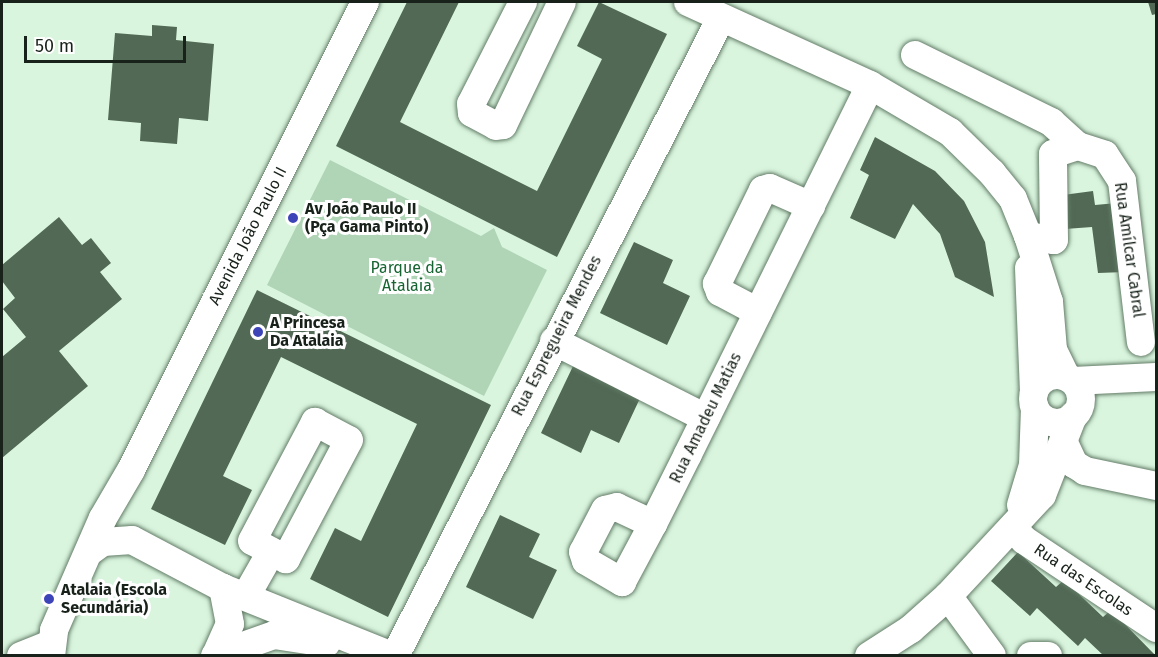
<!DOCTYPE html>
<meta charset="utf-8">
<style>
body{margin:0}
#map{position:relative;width:1158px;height:657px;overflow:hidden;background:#d9f5de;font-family:"Fira Sans",sans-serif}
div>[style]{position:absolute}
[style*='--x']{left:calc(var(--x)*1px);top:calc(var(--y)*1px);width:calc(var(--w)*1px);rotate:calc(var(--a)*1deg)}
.green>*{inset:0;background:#b0d4b6}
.building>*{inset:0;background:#516955}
.roads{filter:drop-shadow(0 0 2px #637c67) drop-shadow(0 0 2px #637c67)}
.minor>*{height:28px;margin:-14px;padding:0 14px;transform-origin:14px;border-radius:14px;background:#fff}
.minor>.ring{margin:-14px;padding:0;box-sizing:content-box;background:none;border:28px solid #fff;border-radius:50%}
.dots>*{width:16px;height:16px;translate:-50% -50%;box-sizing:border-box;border:3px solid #fff;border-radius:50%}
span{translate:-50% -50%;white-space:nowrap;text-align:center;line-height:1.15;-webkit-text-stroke:6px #fff;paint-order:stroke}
.poi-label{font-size:16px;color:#18221a;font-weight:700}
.left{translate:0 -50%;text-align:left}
.street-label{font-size:16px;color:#18221a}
.park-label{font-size:16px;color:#166431}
.frame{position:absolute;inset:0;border:3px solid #18221a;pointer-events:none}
.scale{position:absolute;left:24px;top:36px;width:162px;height:27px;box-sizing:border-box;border:3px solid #18221a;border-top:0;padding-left:8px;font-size:18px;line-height:21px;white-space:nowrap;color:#18221a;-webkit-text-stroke:4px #fff;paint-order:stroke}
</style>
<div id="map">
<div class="green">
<i style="clip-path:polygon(330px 160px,481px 236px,494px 228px,502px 247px,547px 270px,484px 396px,267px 285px)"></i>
</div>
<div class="building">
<i style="clip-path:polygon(407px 2px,459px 2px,400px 122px,537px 191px,602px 59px,577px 46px,599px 2px,667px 34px,557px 257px,336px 146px)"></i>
<i style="clip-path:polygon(1148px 2px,1156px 2px,1156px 14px,1152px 15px)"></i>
<i style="clip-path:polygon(152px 25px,177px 27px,176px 40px,214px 44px,208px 121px,179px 118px,177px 144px,140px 141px,141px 123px,108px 120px,115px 33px,152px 36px)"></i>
<i style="clip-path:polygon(875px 137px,935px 171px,964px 201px,985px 242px,994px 297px,955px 277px,940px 234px,913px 204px,895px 239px,850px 218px,869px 175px,860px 170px)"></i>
<i style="clip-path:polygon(1093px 191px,1095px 205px,1117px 203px,1125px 272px,1098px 273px,1092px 227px,1065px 229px,1063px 195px)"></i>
<i style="clip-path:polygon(59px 217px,82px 245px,91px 238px,111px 263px,100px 272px,122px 299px,59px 351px,88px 386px,2px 458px,2px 357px,26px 337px,3px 309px,15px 298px,2px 281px,2px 265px)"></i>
<i style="clip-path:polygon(634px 242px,673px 260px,663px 283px,690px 296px,667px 345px,600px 313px)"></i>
<i style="clip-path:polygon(257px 290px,491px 405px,388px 617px,310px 579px,335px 528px,361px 541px,417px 424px,281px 357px,223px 476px,252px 490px,225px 545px,151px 509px)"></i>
<i style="clip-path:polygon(575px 362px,642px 394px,619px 443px,591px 430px,581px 453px,541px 433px)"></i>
<i style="clip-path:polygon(500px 515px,540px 534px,529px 557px,557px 570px,533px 619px,466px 587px)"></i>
<i style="clip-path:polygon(1018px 552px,1056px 587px,1064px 580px,1103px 617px,1111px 610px,1156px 656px,1104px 656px,1085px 638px,1078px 646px,1037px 608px,1030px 616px,991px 581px)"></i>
</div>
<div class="roads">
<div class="minor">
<i style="--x:523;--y:2;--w:114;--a:117"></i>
<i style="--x:471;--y:104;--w:9;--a:84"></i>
<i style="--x:472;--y:113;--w:27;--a:28"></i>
<i style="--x:496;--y:126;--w:7;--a:-8"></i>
<i style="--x:503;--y:125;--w:136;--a:-64.4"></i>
<i style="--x:688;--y:2;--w:200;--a:24.5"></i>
<i style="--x:870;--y:85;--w:93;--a:30.4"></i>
<i style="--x:950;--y:132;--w:59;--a:44.3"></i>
<i style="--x:992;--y:173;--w:33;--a:51"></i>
<i style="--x:1013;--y:199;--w:40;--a:68"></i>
<i style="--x:1028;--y:236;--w:69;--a:72.3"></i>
<i style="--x:1049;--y:302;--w:48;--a:85.2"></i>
<i style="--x:1053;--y:350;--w:30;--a:64"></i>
<i style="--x:915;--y:55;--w:152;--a:26.2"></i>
<i style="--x:1051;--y:122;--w:36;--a:42"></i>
<i style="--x:1028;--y:236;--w:26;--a:9"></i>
<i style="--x:1054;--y:240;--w:86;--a:-90.7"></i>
<i style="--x:1053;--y:154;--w:26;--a:-18"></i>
<i style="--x:1078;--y:146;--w:28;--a:18"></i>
<i style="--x:1105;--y:155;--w:31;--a:57"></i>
<i style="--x:1122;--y:181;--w:162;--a:83.3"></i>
<i style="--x:1029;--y:268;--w:124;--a:87.7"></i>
<i style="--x:758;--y:312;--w:43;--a:-152.2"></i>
<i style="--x:720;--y:292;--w:9;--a:-111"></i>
<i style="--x:717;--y:284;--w:105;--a:-63.9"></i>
<i style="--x:763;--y:190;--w:7;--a:-16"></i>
<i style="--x:770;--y:188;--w:45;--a:23.7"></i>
<i style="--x:554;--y:341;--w:170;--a:26.9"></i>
<i class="ring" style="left:1033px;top:375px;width:20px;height:20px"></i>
<i style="--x:1073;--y:381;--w:83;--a:-2.8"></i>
<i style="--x:315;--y:422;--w:38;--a:28"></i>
<i style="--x:349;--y:440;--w:135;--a:117.9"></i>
<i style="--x:286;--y:559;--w:38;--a:-152"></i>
<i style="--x:252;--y:541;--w:135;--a:-62.1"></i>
<i style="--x:1065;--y:445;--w:21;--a:65"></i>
<i style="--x:1074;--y:464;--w:13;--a:32"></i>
<i style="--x:1085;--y:471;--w:73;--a:11.9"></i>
<i style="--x:1021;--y:505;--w:42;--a:-73.3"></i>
<i style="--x:1033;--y:465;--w:57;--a:-88"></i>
<i style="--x:653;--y:524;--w:40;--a:-155"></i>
<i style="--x:617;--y:507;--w:12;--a:166"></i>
<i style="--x:605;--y:510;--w:47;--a:117.6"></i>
<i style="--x:583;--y:552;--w:9;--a:72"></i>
<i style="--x:586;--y:561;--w:42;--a:30.3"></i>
<i style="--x:622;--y:582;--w:66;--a:-61.9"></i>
<i style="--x:653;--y:524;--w:78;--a:-63.4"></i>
<i style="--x:688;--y:454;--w:411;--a:-63.7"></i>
<i style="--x:1013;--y:527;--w:17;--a:50"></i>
<i style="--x:1024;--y:540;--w:159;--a:33.7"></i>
<i style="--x:89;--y:552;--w:17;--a:-36"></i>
<i style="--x:103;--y:542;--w:29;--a:-4"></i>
<i style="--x:132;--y:540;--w:103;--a:27.8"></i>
<i style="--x:223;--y:588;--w:182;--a:21.9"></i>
<i style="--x:246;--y:596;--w:51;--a:-60.4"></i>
<i style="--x:948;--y:596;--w:74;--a:53.7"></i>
<i style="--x:216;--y:655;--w:34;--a:-66"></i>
<i style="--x:230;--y:624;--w:37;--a:-101"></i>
<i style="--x:21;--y:656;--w:31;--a:-22"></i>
<i style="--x:51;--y:656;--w:26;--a:-83"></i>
<i style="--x:54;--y:630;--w:122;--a:-66.4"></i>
<i style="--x:103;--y:518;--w:56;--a:-59.7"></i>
<i style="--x:131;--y:470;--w:523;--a:-63.43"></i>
<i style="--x:215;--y:656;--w:63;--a:-19.6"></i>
<i style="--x:274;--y:635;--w:53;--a:8.7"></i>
<i style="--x:395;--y:656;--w:716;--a:-62.93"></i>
<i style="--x:869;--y:656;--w:50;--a:-32.7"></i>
<i style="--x:911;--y:629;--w:50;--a:-41.7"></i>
<i style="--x:948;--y:596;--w:138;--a:-47.1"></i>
<i style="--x:1042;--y:495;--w:85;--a:-68.6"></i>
<i style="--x:1031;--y:656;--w:17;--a:0"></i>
</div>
</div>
<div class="dots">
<i style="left:293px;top:218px;background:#3c44b8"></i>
<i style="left:258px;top:332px;background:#3c44b8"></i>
<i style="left:49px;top:599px;background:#3c44b8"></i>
</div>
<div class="poi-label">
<span class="left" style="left:305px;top:218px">Av João Paulo II<br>(Pça Gama Pinto)</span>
<span class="left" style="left:270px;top:332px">A Princesa<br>Da Atalaia</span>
<span class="left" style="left:61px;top:599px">Atalaia (Escola<br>Secundária)</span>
</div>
<div class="street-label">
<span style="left:248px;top:236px;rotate:-63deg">Avenida João Paulo II</span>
<span style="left:1129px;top:250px;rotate:82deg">Rua Amílcar Cabral</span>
<span style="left:557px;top:336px;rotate:-63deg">Rua Espregueira Mendes</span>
<span style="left:706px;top:418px;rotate:-64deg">Rua Amadeu Matias</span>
<span style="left:1083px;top:580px;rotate:34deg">Rua das Escolas</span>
</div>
<div class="park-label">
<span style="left:407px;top:277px">Parque da<br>Atalaia</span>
</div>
<div class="frame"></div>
<div class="scale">50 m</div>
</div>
